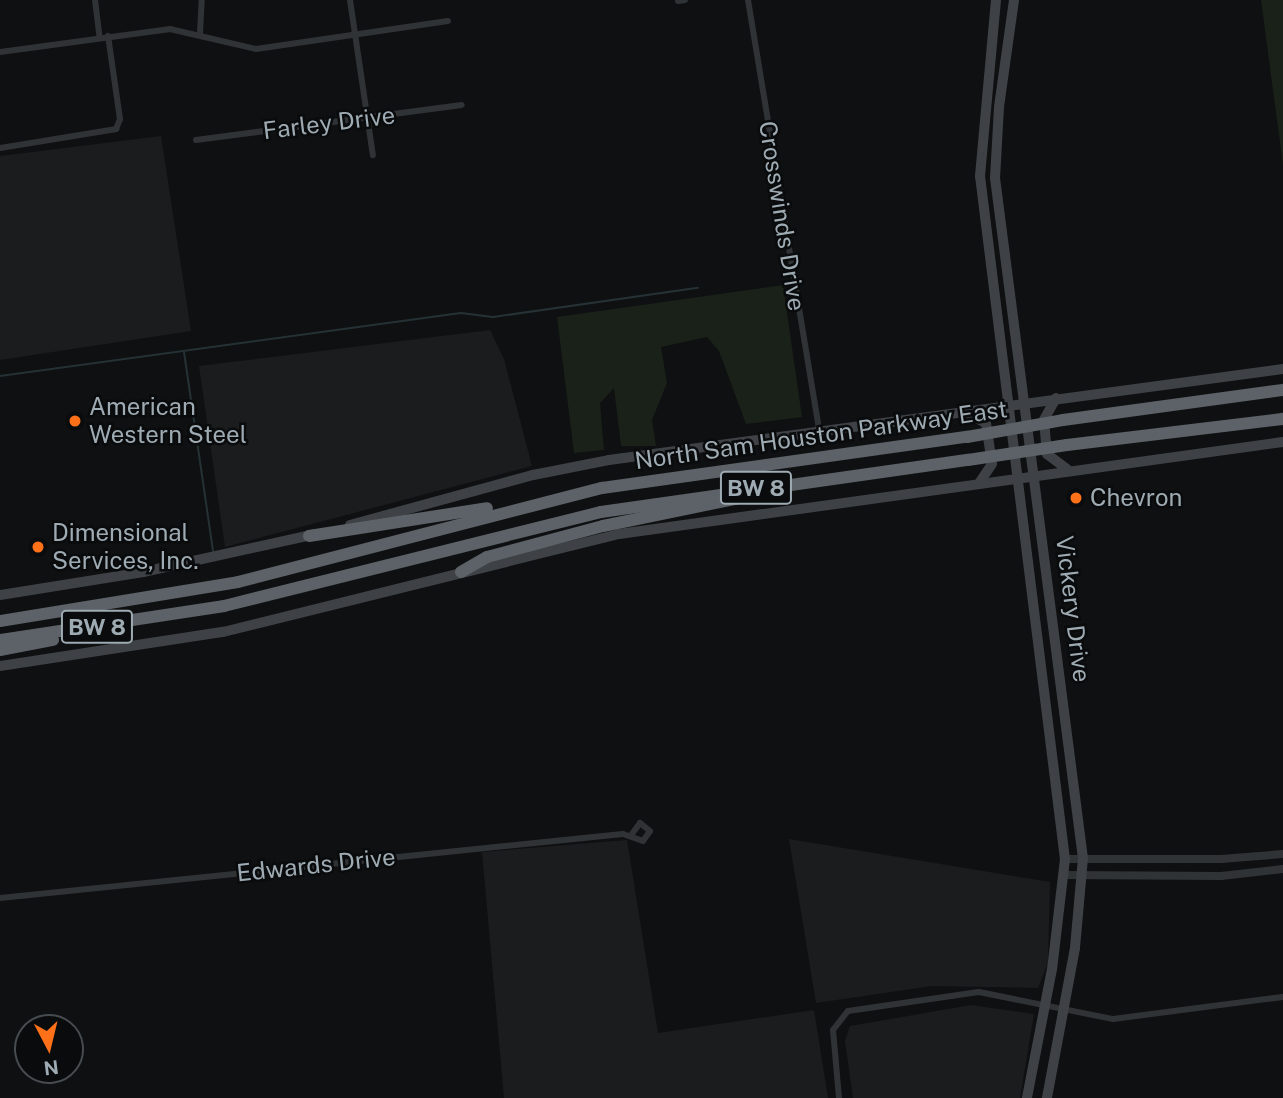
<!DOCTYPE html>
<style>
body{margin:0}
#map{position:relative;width:1283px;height:1098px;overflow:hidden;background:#0f1011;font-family:"Public Sans",sans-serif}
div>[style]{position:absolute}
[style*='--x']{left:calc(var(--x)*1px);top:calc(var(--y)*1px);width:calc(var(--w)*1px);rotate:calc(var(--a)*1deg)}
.built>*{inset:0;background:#1b1c1e}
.green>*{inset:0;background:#1a2119}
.stream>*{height:2px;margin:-1px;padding:0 1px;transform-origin:1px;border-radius:1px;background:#253235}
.minor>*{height:6px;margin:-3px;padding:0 3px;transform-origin:3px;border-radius:3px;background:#303336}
.tertiary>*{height:8px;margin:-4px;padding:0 4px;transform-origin:4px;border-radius:4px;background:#303336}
.secondary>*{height:10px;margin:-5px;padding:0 5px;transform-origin:5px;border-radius:5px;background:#3e4246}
.motorway>*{height:12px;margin:-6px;padding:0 6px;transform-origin:6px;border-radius:6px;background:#5c6267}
.motorway-bridge>*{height:12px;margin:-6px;padding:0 6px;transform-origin:6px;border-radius:6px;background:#5c6267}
.dots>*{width:19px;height:19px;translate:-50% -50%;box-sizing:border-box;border:4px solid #0a0b0c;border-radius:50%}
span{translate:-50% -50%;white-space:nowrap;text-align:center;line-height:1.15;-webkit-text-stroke:5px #0a0b0c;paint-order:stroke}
.shield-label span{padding:2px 5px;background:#0a0b0c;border:2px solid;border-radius:5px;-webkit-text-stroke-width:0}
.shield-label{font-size:23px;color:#9fabb3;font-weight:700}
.street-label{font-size:24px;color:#9fabb3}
.poi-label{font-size:24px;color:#9fabb3}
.left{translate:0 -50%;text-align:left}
.north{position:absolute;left:14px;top:1014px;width:70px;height:70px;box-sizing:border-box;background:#0a0b0c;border:2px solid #464b4f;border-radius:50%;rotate:173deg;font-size:19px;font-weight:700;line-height:28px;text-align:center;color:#9fabb3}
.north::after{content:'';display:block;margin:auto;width:24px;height:32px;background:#ff7119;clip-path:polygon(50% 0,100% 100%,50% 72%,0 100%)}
</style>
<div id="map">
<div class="built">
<i style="clip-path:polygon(161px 136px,191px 331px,0 360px,0 156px)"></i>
<i style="clip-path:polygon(490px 330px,504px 359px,532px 466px,225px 547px,199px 366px)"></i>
<i style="clip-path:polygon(789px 839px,1050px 882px,1048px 963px,1038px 988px,932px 986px,816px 1003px)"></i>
<i style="clip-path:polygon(627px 840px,658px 1033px,814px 1010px,828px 1098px,504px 1098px,482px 852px)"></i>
<i style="clip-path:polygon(971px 1005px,1034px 1014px,1020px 1098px,853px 1098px,845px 1041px,850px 1026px)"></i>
</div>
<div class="green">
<i style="clip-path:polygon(1261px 0,1283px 0,1283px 165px)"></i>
<i style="clip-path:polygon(783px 285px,802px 417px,746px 424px,719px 351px,707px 337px,661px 347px,667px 383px,652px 420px,656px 446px,621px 446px,614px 388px,600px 403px,604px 450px,574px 453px,557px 317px)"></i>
</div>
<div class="stream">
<i style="--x:184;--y:352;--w:201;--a:81.7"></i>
<i style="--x:0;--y:376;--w:465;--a:-7.8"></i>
<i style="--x:461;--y:313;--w:32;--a:7"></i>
<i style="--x:493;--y:317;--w:207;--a:-8.1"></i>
</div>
<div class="minor">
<i style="--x:95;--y:0;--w:38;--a:83"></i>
<i style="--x:350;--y:0;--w:157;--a:81.6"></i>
<i style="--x:748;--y:0;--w:437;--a:80.6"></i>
<i style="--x:678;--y:1;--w:7;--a:-8"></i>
<i style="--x:200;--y:33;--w:33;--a:-87"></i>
<i style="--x:0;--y:52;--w:172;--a:-7.7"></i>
<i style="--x:170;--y:29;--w:88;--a:13.1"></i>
<i style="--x:256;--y:49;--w:194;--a:-8.3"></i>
<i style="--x:196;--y:140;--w:268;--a:-7.5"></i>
<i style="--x:0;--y:148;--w:118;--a:-9.3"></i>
<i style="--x:116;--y:129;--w:11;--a:-68"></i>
<i style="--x:120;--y:119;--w:84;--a:-98.2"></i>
<i style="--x:0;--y:898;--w:626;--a:-5.87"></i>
<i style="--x:623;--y:834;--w:21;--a:19"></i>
<i style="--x:643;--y:841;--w:12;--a:-55"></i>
<i style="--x:650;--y:831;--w:13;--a:-141"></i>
<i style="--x:640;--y:823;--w:14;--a:126"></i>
<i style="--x:839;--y:1098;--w:68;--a:-95"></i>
<i style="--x:833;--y:1030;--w:24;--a:-52"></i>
<i style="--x:848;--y:1011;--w:132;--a:-8.3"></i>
<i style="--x:979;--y:992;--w:137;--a:11.4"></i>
<i style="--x:1113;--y:1019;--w:171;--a:-7.4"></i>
</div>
<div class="tertiary">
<i style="--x:1065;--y:859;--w:156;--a:0"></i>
<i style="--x:1221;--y:859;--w:62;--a:-4.6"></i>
<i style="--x:1064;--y:875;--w:157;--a:0.4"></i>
<i style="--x:1221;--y:876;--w:62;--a:-6.4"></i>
</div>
<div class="secondary">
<i style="--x:996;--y:0;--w:177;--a:95.2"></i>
<i style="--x:980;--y:176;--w:688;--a:82.91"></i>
<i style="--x:1065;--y:859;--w:111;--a:96.7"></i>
<i style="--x:1052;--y:969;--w:131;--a:101"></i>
<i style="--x:1014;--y:0;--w:108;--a:98"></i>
<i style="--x:999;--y:107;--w:71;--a:93.2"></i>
<i style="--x:995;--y:178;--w:686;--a:82.63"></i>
<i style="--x:1083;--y:858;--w:90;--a:95.1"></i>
<i style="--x:1075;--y:948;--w:153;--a:100.6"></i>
<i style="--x:1056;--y:398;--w:25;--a:119"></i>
<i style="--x:1044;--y:420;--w:34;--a:85"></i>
<i style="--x:1047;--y:454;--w:26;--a:37"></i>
<i style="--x:963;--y:411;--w:26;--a:28"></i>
<i style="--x:986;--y:423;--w:41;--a:81.7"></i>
<i style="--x:992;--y:464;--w:22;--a:124"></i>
<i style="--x:350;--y:525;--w:190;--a:-15.3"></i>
<i style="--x:533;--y:475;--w:77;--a:-11.2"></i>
<i style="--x:609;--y:460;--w:680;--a:-7.69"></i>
<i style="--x:0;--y:595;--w:145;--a:-9.1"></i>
<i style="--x:143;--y:572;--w:177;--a:-12.4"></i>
<i style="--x:0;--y:666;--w:226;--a:-8.7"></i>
<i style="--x:223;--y:632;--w:408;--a:-13.9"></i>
<i style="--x:619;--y:534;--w:670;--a:-7.89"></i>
</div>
<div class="motorway">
<i style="--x:1063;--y:420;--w:222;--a:-7.8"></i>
<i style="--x:1067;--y:445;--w:218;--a:-6.9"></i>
<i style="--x:309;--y:536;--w:180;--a:-8.9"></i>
<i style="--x:461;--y:572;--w:30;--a:-30"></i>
<i style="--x:487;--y:557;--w:120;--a:-15"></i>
<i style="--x:603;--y:526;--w:140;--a:-11.6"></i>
<i style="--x:0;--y:621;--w:241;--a:-9.3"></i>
<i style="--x:238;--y:582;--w:376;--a:-14.5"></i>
<i style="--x:602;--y:488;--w:369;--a:-8"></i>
<i style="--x:0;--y:640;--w:227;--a:-8.6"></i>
<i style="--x:224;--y:606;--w:389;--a:-14"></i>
<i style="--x:601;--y:512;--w:371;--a:-8.1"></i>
<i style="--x:0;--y:650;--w:54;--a:-10.7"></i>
</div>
<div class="motorway-bridge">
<i style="--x:967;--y:437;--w:97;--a:-10"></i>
<i style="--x:968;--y:460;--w:100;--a:-8.6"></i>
</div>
<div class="dots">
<i style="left:75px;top:421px;background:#ff7119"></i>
<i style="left:1076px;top:498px;background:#ff7119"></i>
<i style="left:38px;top:547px;background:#ff7119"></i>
</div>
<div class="shield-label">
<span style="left:756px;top:488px">BW 8</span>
<span style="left:97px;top:627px">BW 8</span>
</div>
<div class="street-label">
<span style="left:329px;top:123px;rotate:-7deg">Farley Drive</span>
<span style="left:782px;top:216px;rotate:81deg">Crosswinds Drive</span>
<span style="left:821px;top:435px;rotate:-8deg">North Sam Houston Parkway East</span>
<span style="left:1073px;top:609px;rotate:83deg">Vickery Drive</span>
<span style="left:316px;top:865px;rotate:-6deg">Edwards Drive</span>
</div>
<div class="poi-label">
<span class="left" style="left:89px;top:421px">American<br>Western Steel</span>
<span class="left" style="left:1090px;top:498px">Chevron</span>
<span class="left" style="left:52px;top:547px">Dimensional<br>Services, Inc.</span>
</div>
<div class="north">N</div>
</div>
